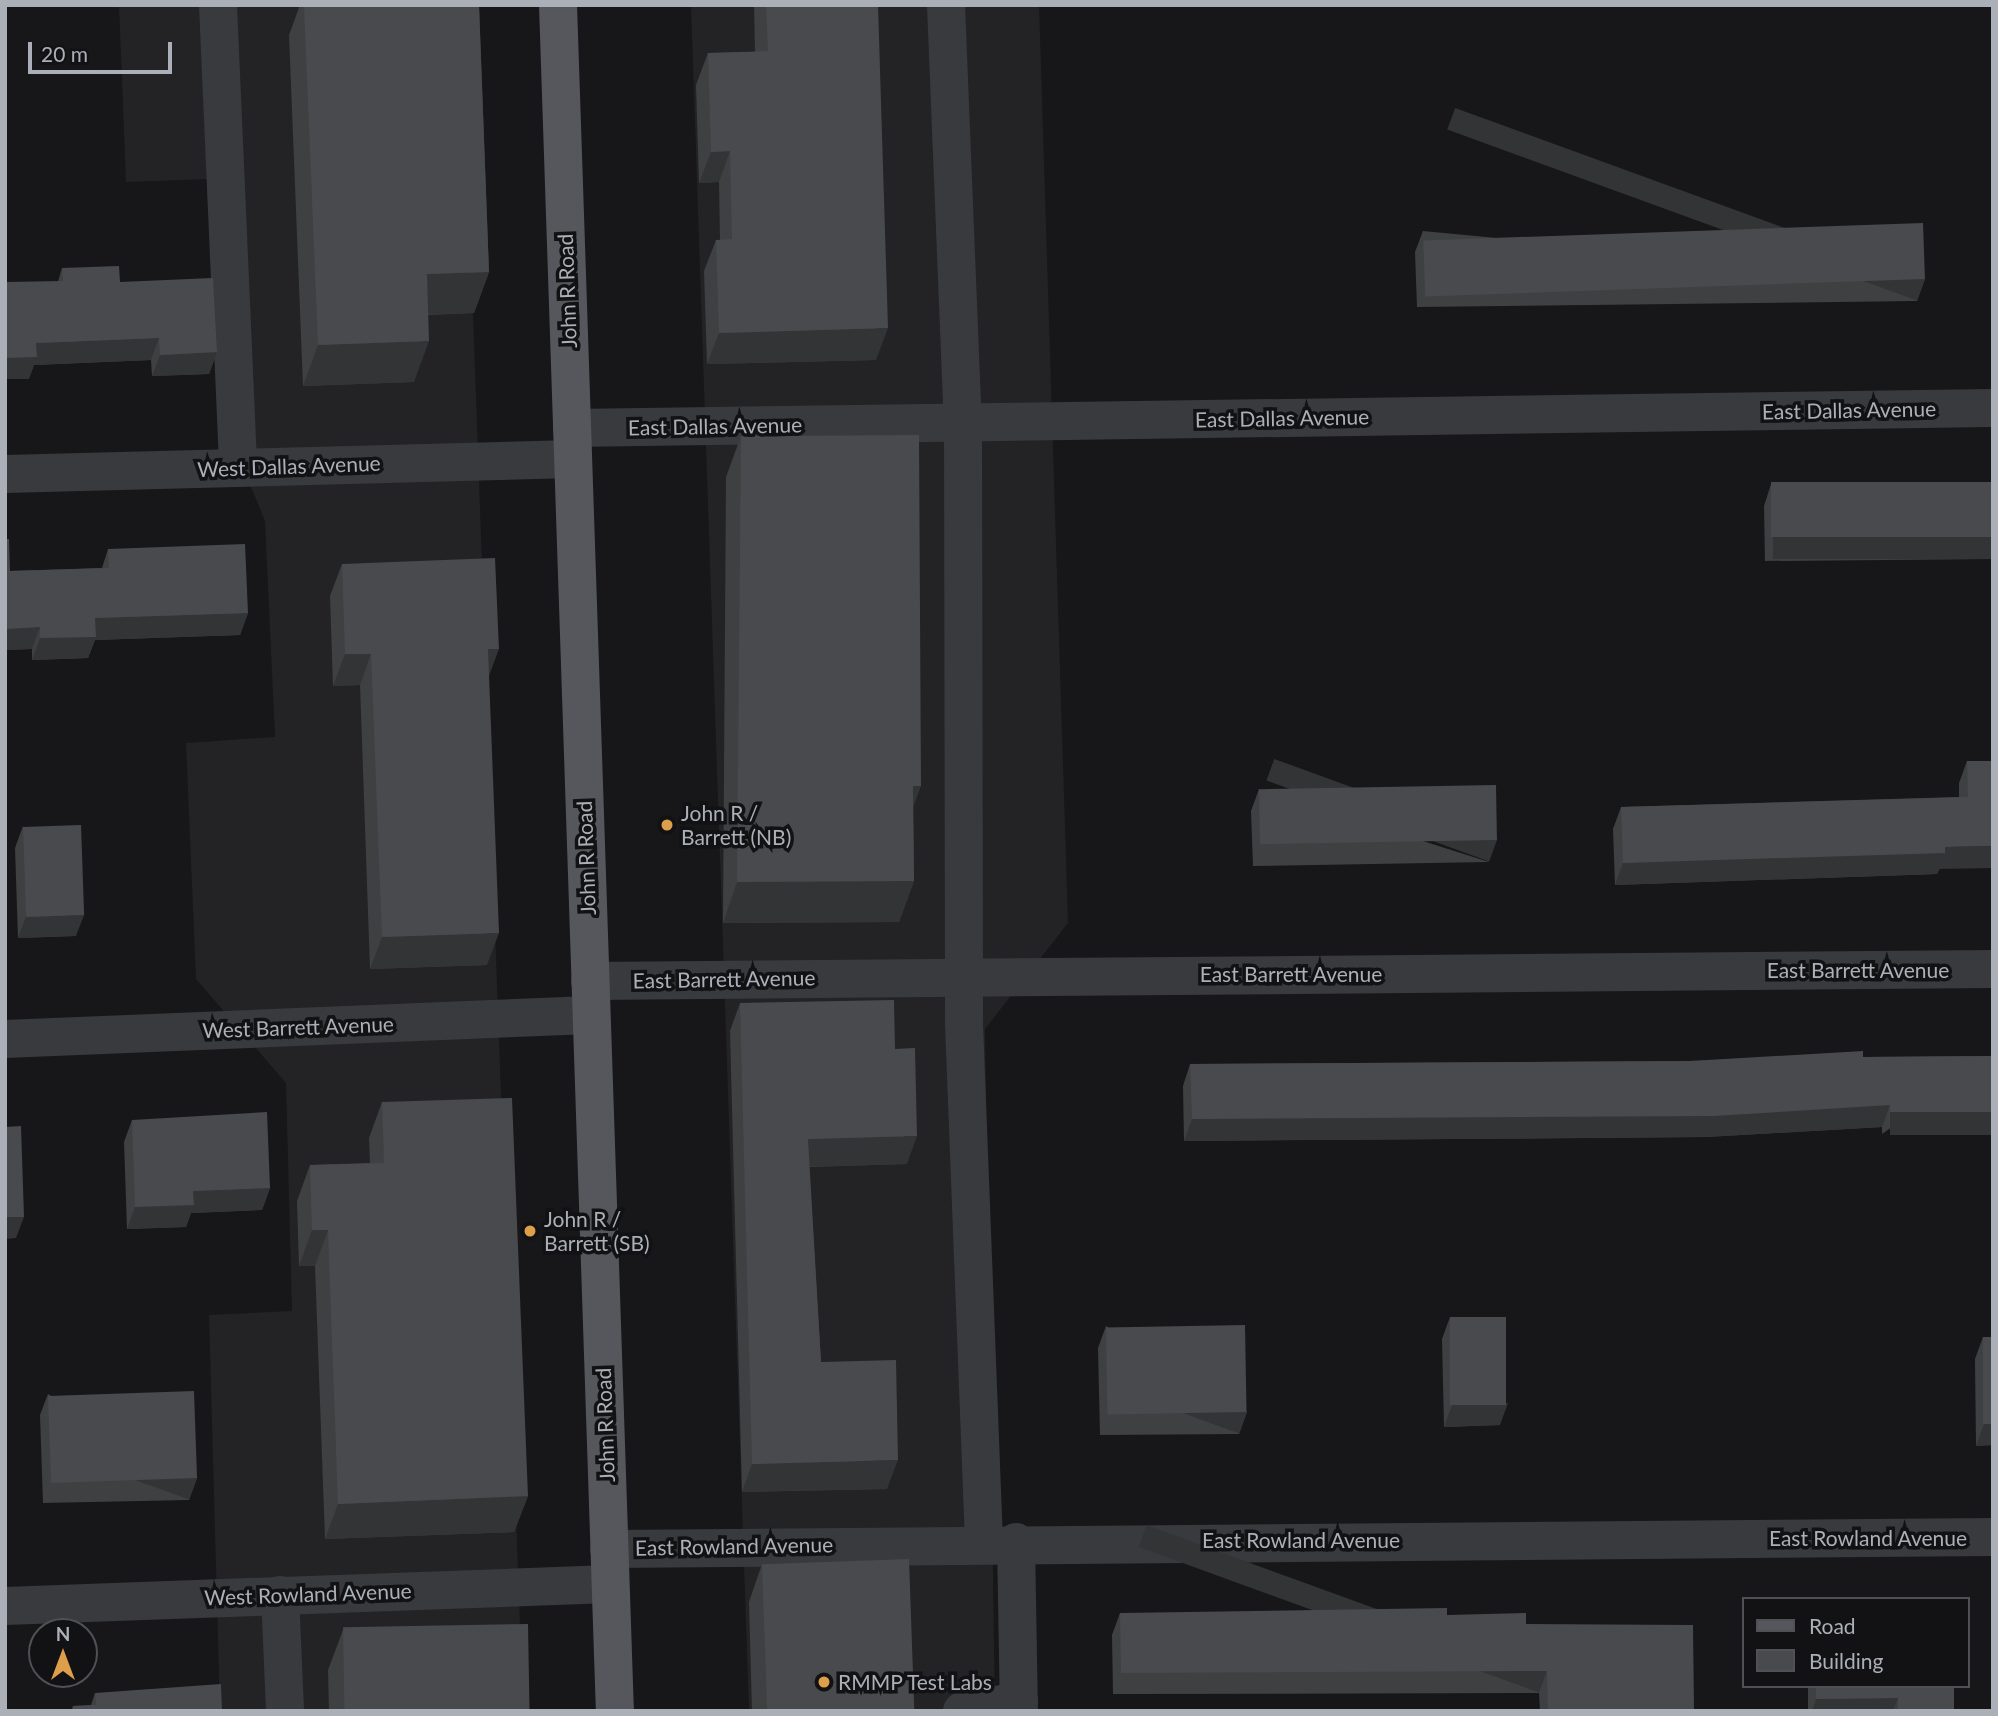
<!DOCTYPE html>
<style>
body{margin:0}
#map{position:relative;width:1998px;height:1716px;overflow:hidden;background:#171719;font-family:Lato,sans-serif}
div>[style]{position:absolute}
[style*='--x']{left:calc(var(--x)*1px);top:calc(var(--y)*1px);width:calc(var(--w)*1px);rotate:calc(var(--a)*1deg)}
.built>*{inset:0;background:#232325}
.minor>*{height:38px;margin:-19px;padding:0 19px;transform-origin:19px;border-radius:19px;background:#383a3d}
.major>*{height:38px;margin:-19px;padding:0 19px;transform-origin:19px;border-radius:19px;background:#55575c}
.wall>*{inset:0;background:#3f4042;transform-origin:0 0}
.shaded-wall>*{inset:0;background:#333436;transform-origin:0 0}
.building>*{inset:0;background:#494a4d;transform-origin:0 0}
.dots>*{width:19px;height:19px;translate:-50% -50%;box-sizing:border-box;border:4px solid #121214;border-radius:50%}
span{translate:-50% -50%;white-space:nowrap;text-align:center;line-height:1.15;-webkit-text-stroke:7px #121214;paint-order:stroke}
.street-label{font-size:21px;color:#abafb7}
.poi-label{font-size:21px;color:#abafb7}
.left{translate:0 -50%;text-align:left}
.frame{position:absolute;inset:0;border:7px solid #abafb7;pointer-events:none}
.legend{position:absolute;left:1742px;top:1597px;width:228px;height:91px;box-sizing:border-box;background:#121214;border:2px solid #4f5155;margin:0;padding:9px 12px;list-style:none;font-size:21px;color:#abafb7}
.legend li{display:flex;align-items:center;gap:14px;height:35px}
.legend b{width:35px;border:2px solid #4f5155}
.north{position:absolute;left:28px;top:1618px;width:70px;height:70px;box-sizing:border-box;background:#121214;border:2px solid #4f5155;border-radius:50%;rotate:0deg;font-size:19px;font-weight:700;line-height:28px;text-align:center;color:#abafb7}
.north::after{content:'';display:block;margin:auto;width:24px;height:32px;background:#dd9f4a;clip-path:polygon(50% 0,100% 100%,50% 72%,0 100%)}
.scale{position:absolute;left:28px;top:42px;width:144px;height:32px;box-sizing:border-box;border:4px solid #abafb7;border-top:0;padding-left:9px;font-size:21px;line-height:24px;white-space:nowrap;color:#abafb7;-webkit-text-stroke:5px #121214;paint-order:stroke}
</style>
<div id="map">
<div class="built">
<i style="clip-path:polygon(119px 5px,462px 5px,523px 1711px,220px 1711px,209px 1315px,292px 1311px,286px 1083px,196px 979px,186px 743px,275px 737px,265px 521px,220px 411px,207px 179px,126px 182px)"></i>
<i style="clip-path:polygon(691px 5px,1039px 5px,1068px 923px,985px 1029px,995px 1711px,749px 1711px)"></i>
</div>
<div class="minor">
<i style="--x:218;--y:5;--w:463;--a:87.5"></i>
<i style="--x:946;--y:5;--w:417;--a:87.7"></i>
<i style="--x:963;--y:422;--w:602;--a:89.9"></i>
<i style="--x:964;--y:1024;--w:518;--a:87.79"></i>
<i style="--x:572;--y:428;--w:1421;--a:-0.81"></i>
<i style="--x:5;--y:474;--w:568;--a:-1.51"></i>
<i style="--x:590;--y:981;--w:1403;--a:-0.49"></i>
<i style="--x:5;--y:1039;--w:586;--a:-2.35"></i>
<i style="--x:1016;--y:1542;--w:169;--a:89"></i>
<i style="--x:609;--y:1549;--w:1384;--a:-0.5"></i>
<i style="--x:280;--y:1595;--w:116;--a:87.5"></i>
<i style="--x:5;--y:1606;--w:605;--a:-2.08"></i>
<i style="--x:962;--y:1711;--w:58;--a:-10"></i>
</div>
<div class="major">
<i style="--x:558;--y:5;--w:1707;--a:88.09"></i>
</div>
<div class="wall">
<i style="clip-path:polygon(300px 5px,479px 5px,489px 272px,474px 313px,428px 315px,414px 382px,303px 386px,289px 35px)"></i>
<i style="clip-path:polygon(754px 5px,878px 5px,876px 360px,707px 364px,704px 271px,716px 240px,720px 240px,719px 182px,699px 183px,696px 85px,708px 53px,755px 52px)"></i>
<i style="clip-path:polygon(1423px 231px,1925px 279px,1917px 301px,1417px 307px,1415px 252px)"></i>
<i style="clip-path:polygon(62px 268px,120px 282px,217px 352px,209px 374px,152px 376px,151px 360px,34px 365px,29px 379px)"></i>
<i style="clip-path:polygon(741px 436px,913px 808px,914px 881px,899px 922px,723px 923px,726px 477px)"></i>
<i style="clip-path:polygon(1993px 482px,1993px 559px,1765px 561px,1764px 506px,1771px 484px)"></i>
<i style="clip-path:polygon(5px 539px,10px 571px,102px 568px,108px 549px,248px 613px,240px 635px,95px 640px,88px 658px,32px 660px,32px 649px,5px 650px)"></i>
<i style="clip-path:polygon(342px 564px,489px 675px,487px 965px,370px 969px,360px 685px,333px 686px,330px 596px)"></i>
<i style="clip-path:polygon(1967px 761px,1993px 761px,1937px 874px,1615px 885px,1613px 829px,1621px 807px,1959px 797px,1959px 783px)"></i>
<i style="clip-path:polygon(1259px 789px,1489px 862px,1253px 866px,1251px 811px)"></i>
<i style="clip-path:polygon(23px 826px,76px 936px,18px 938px,15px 848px)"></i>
<i style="clip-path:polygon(740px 1003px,895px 1049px,907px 1164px,809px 1167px,821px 1362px,887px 1489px,742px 1492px,730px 1031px)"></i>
<i style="clip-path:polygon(1993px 1056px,1882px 1134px,1882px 1127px,1706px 1137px,1184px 1141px,1183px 1086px,1190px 1064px,1690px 1061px,1863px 1057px)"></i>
<i style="clip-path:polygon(382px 1102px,528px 1496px,514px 1532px,325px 1539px,315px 1266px,299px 1266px,297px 1201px,310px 1165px,370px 1163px,369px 1138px)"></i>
<i style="clip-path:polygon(132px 1120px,270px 1188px,262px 1210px,191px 1213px,186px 1227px,127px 1229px,124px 1142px)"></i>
<i style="clip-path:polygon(1450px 1317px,1500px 1425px,1444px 1427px,1442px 1339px)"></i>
<i style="clip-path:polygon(1106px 1326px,1247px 1412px,1239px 1434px,1100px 1435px,1098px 1348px)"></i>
<i style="clip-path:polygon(1983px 1337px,1993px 1337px,1993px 1445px,1976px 1446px,1975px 1359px)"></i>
<i style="clip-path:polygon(48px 1394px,197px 1478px,189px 1500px,43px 1503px,40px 1415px)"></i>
<i style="clip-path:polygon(762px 1564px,914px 1711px,752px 1711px,749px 1602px)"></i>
<i style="clip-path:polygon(1120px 1613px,1447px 1615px,1526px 1624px,1694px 1711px,1540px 1711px,1539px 1693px,1113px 1694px,1112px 1635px)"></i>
<i style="clip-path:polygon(343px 1630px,530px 1711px,329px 1711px,328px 1670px)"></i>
<i style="left:1808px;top:1686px;width:146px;height:25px"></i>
<i style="clip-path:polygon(95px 1693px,222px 1711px,71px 1711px,73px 1706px,91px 1705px)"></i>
</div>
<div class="shaded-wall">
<i style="clip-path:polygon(730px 151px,719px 182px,699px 183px,711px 152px)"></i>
<i style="clip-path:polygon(489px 272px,474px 313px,412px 315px,427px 274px)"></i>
<i style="left:1925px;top:279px;width:23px;height:500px;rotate:110deg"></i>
<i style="clip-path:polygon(888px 328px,876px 360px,707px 364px,719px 333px)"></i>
<i style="clip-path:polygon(159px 338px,151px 360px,34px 365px,29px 379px,5px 379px,5px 358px,36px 343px)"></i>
<i style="clip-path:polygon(429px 341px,414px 382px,303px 386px,318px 345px)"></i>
<i style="clip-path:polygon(217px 352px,209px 374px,152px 376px,160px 355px)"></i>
<i style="left:1993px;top:537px;width:22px;height:220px;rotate:90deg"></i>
<i style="clip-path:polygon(248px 613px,240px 635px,95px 640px,88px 658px,32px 660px,40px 638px,95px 618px)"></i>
<i style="clip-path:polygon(40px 627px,32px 649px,5px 650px,5px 629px)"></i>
<i style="clip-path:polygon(488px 649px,499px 649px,487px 681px)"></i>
<i style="clip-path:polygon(345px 654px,371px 654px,360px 685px,333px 686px)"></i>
<i style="clip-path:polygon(913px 786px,921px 786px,906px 827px)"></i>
<i style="left:1497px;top:840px;width:23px;height:237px;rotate:110deg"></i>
<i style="clip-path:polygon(1993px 846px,1993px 868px,1939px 869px,1937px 874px,1615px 885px,1623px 863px,1945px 847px)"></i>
<i style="clip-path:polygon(914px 881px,899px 922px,723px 923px,737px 882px)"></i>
<i style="clip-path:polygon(84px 915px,76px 936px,18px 938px,26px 916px)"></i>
<i style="clip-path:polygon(499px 933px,487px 965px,370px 969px,382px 937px)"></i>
<i style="clip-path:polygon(1890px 1105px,1882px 1127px,1706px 1137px,1184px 1141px,1192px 1119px)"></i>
<i style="left:1890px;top:1112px;width:103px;height:23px"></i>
<i style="clip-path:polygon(917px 1136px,907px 1164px,797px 1167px,808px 1139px)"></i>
<i style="clip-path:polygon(270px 1188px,262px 1210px,191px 1213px,186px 1227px,127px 1229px,135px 1207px,193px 1191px)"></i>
<i style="clip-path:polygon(5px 1217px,24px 1217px,16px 1238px,5px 1239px)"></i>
<i style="clip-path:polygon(312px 1230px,328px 1230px,315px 1266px,299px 1266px)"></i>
<i style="clip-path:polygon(1508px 1403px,1500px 1425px,1444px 1427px,1452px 1405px)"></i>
<i style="left:1247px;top:1412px;width:23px;height:139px;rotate:110deg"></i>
<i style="clip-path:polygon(1984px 1424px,1993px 1424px,1993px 1445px,1976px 1446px)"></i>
<i style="clip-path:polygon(898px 1460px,887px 1489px,742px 1492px,752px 1464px)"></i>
<i style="left:197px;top:1478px;width:23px;height:146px;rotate:110deg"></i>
<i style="clip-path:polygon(528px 1496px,514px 1532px,325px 1539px,338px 1504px)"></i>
<i style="left:1547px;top:1671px;width:23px;height:426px;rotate:110deg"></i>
<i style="clip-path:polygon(1898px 1698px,1893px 1711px,1812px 1711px,1816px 1699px)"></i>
</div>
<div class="building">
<i style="clip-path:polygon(304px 5px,479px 5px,489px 272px,427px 274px,429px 341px,318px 345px)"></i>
<i style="clip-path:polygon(766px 5px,878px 5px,888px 328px,719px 333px,716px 240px,732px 239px,730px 151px,711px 152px,708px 53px,768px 51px)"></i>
<i style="left:1923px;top:223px;width:56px;height:500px;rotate:88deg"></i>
<i style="clip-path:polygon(119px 266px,120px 282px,213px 278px,217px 352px,160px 355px,159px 338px,36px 343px,37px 357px,5px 358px,5px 282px,63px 281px,62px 268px)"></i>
<i style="clip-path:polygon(919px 435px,921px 786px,913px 786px,914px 881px,737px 882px,741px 436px)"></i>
<i style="left:1993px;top:482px;width:55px;height:222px;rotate:90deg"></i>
<i style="clip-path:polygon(5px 539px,9px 539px,10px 571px,109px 568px,108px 549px,245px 544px,248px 613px,95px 618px,96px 637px,40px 638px,40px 627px,5px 629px)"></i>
<i style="clip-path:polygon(495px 558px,499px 649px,488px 649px,499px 933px,382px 937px,371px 654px,345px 654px,342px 564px)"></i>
<i style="clip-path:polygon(1967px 761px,1993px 761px,1993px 846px,1945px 847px,1945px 853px,1623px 863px,1621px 807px,1968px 797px)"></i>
<i style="left:1496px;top:785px;width:55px;height:237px;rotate:89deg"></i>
<i style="left:81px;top:825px;width:90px;height:58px;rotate:88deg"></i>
<i style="clip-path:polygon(894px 1000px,895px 1049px,915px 1048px,917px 1136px,808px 1139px,821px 1362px,896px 1360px,898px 1460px,752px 1464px,740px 1003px)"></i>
<i style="clip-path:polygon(1863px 1051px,1863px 1057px,1993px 1056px,1993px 1112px,1890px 1112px,1890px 1105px,1714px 1116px,1192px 1119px,1190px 1064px,1690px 1061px)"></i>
<i style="clip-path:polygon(512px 1098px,528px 1496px,338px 1504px,328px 1230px,312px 1230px,310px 1165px,384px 1163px,382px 1102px)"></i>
<i style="clip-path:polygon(267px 1112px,270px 1188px,193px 1191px,194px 1205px,135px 1207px,132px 1120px)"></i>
<i style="clip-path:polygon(21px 1126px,24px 1217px,5px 1217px,5px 1127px)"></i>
<i style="left:1450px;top:1317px;width:56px;height:88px"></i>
<i style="left:1245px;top:1325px;width:87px;height:139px;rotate:89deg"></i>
<i style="left:1983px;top:1337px;width:10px;height:87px"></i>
<i style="left:194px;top:1391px;width:87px;height:146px;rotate:88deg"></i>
<i style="left:909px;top:1559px;width:152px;height:147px;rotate:88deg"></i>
<i style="clip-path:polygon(1447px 1608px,1447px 1615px,1526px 1613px,1526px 1624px,1693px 1625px,1694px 1711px,1548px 1711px,1547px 1671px,1121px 1673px,1120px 1613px)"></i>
<i style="left:528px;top:1624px;width:87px;height:185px;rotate:89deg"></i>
<i style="clip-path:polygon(221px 1684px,222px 1711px,73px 1711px,73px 1706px,96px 1705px,95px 1693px)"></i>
<i style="clip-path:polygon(1816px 1686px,1954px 1686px,1954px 1710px,1898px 1711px,1898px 1698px,1816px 1699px)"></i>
</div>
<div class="dots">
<i style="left:667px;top:825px;background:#dd9f4a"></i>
<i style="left:530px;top:1231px;background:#dd9f4a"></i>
<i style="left:824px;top:1682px;background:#dd9f4a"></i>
</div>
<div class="street-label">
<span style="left:567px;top:291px;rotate:-92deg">John R Road</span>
<span style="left:1849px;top:410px;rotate:-1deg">East Dallas Avenue</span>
<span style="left:1282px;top:418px;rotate:-1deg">East Dallas Avenue</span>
<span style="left:715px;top:426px;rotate:-1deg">East Dallas Avenue</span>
<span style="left:289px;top:466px;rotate:-2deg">West Dallas Avenue</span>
<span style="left:586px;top:858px;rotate:-92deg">John R Road</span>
<span style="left:1858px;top:970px">East Barrett Avenue</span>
<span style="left:1291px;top:974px">East Barrett Avenue</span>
<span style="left:724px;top:979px;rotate:-1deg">East Barrett Avenue</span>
<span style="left:298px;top:1027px;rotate:-2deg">West Barrett Avenue</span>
<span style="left:605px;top:1425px;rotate:-92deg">John R Road</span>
<span style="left:1868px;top:1538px">East Rowland Avenue</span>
<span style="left:1301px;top:1540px">East Rowland Avenue</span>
<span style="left:734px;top:1546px;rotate:-1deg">East Rowland Avenue</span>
<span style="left:308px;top:1594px;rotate:-2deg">West Rowland Avenue</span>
</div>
<div class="poi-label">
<span class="left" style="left:681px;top:825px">John R /<br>Barrett (NB)</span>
<span class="left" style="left:544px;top:1231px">John R /<br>Barrett (SB)</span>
<span class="left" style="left:838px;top:1682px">RMMP Test Labs</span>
</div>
<div class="frame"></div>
<ul class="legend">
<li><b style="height:9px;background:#55575c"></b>Road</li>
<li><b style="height:19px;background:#494a4d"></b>Building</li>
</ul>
<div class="north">N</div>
<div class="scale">20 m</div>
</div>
